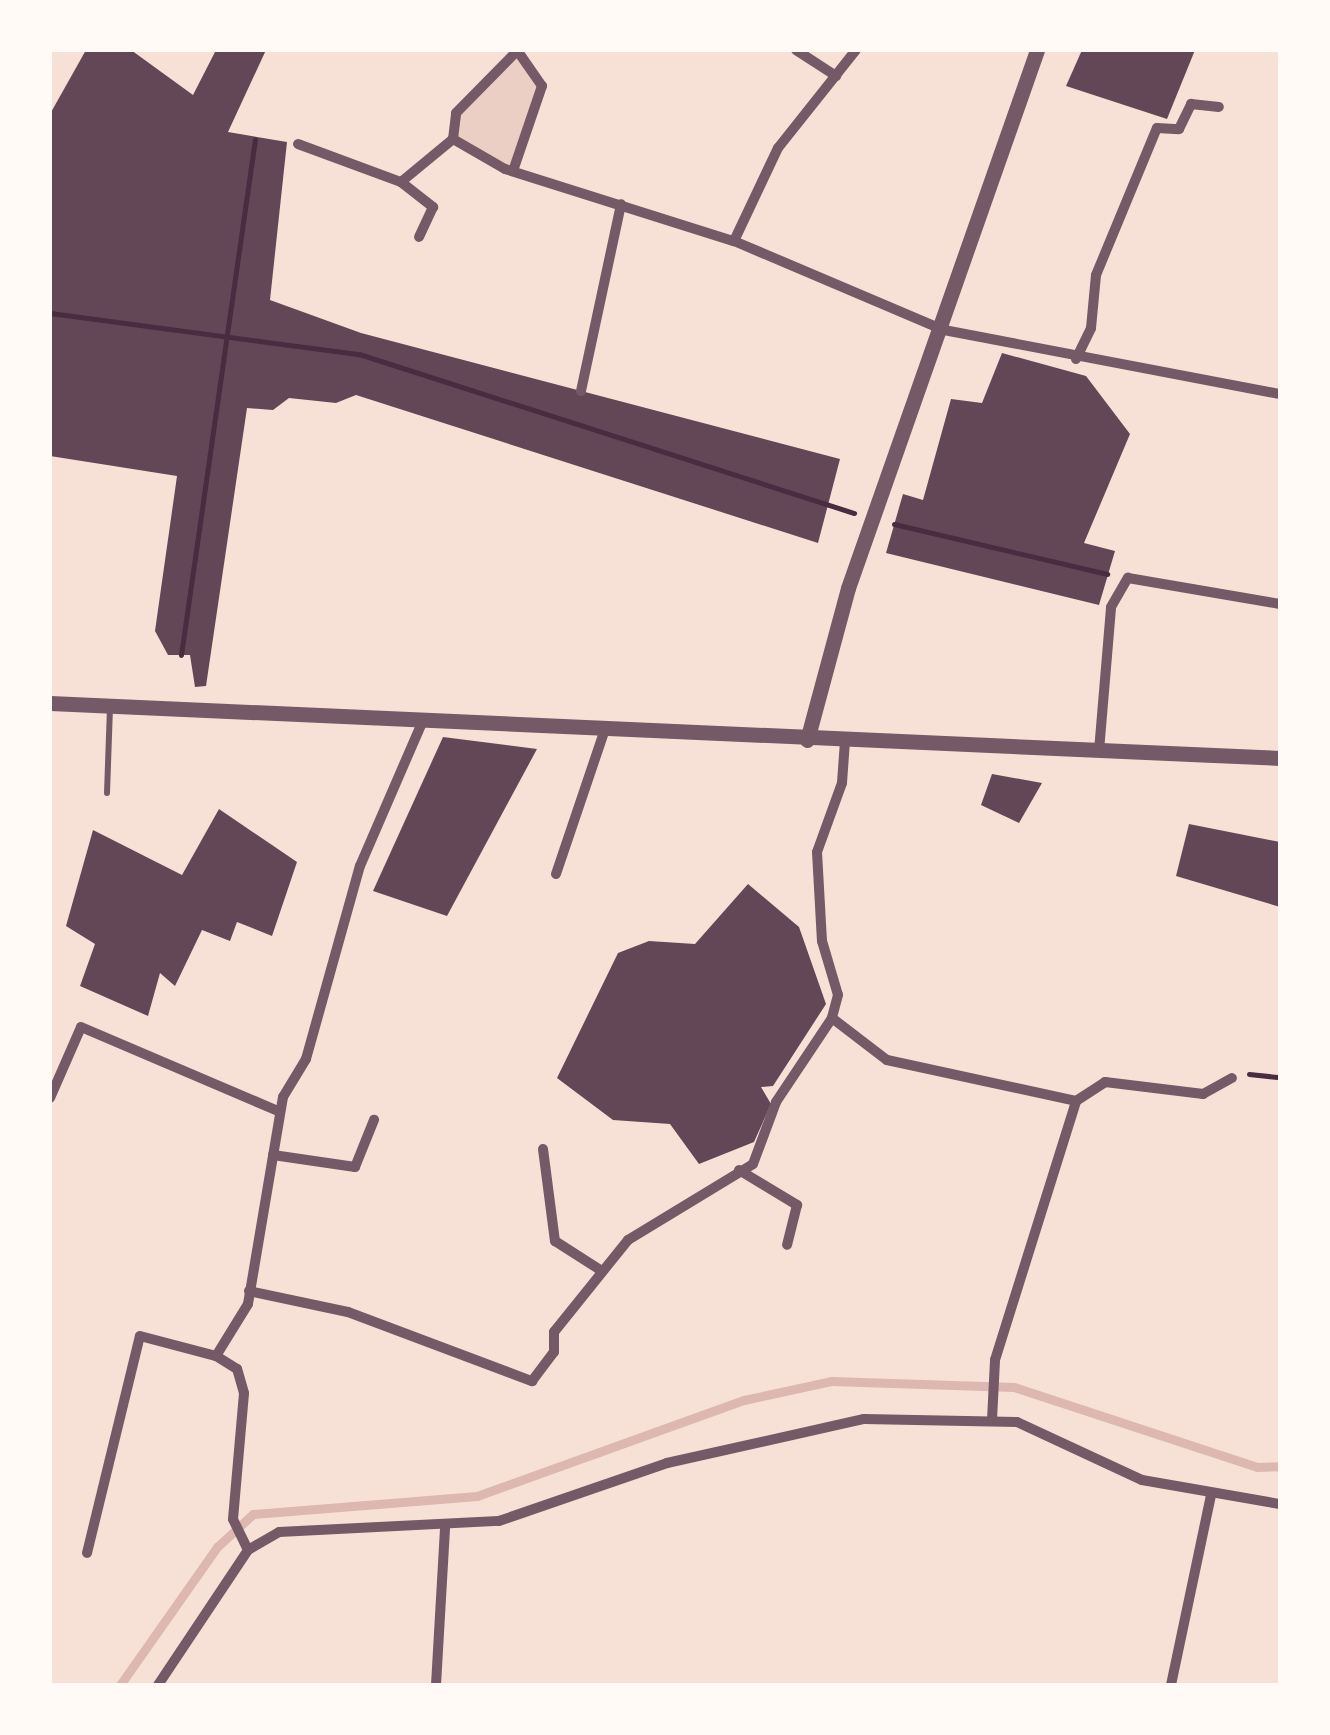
<!DOCTYPE html>
<style>
body{margin:0}
#map{position:relative;width:1330px;height:1735px;overflow:hidden;background:#f7e1d7;font-family:Raleway,sans-serif}
div>[style]{position:absolute}
[style*='--x']{left:calc(var(--x)*1px);top:calc(var(--y)*1px);width:calc(var(--w)*1px);rotate:calc(var(--a)*1deg)}
.green>*{inset:0;background:#ebcfc5}
.stream>*{height:9px;margin:-4.5px;padding:0 4.5px;transform-origin:4.5px;border-radius:4.5px;background:#dcb8b0}
.building>*{inset:0;background:#644757}
.path>*{height:5px;margin:-2.5px;padding:0 2.5px;transform-origin:2.5px;border-radius:2.5px;background:#4a2c40}
.service>*{height:6px;margin:-3px;padding:0 3px;transform-origin:3px;border-radius:3px;background:#755966}
.minor>*{height:10px;margin:-5px;padding:0 5px;transform-origin:5px;border-radius:5px;background:#755966}
.tertiary>*{height:15px;margin:-7.5px;padding:0 7.5px;transform-origin:7.5px;border-radius:7.5px;background:#755966}
span{translate:-50% -50%;white-space:nowrap;text-align:center;line-height:1.15;-webkit-text-stroke:8px #fffaf5;paint-order:stroke}
.frame{position:absolute;inset:0;border:52px solid #fffaf5;pointer-events:none}
</style>
<div id="map">
<div class="green">
<i style="clip-path:polygon(519px 53px,542px 86px,513px 171px,453px 139px,456px 113px)"></i>
</div>
<div class="stream">
<i style="--x:120;--y:1685;--w:169;--a:-54.9"></i>
<i style="--x:217;--y:1547;--w:49;--a:-42.5"></i>
<i style="--x:253;--y:1514;--w:225;--a:-4.6"></i>
<i style="--x:477;--y:1496;--w:284;--a:-19.8"></i>
<i style="--x:744;--y:1400;--w:89;--a:-12.3"></i>
<i style="--x:831;--y:1381;--w:183;--a:1.9"></i>
<i style="--x:1014;--y:1387;--w:256;--a:18.2"></i>
<i style="--x:1257;--y:1467;--w:23;--a:-2"></i>
</div>
<div class="building">
<i style="clip-path:polygon(86px 50px,131px 50px,193px 95px,216px 50px,266px 50px,228px 132px,287px 142px,270px 300px,361px 333px,840px 459px,818px 543px,356px 395px,336px 403px,289px 398px,273px 410px,247px 408px,206px 686px,195px 687px,190px 655px,168px 655px,155px 631px,177px 476px,50px 456px,50px 114px)"></i>
<i style="clip-path:polygon(1082px 50px,1195px 50px,1167px 119px,1066px 86px)"></i>
<i style="clip-path:polygon(1002px 353px,1086px 376px,1130px 434px,1084px 543px,1115px 551px,1099px 605px,886px 553px,903px 494px,923px 500px,951px 399px,982px 403px)"></i>
<i style="clip-path:polygon(443px 737px,537px 749px,447px 916px,373px 891px)"></i>
<i style="clip-path:polygon(992px 774px,1042px 783px,1019px 823px,981px 805px)"></i>
<i style="clip-path:polygon(219px 809px,297px 862px,272px 936px,237px 922px,230px 941px,202px 930px,175px 986px,160px 973px,148px 1016px,80px 986px,95px 944px,66px 926px,93px 830px,182px 875px)"></i>
<i style="clip-path:polygon(1189px 824px,1280px 842px,1280px 907px,1176px 876px)"></i>
<i style="clip-path:polygon(748px 884px,799px 927px,826px 1004px,773px 1086px,761px 1087px,771px 1104px,754px 1142px,699px 1164px,670px 1124px,613px 1120px,557px 1078px,618px 953px,649px 941px,695px 944px)"></i>
</div>
<div class="path">
<i style="--x:50;--y:313;--w:312;--a:7.6"></i>
<i style="--x:359;--y:354;--w:520;--a:17.81"></i>
<i style="--x:894;--y:524;--w:219;--a:13.2"></i>
<i style="--x:181;--y:655;--w:521;--a:-81.84"></i>
<i style="--x:1249;--y:1074;--w:31;--a:6"></i>
</div>
<div class="service">
<i style="--x:107;--y:793;--w:87;--a:-88"></i>
</div>
<div class="minor">
<i style="--x:796;--y:50;--w:48;--a:33"></i>
<i style="--x:453;--y:139;--w:26;--a:-83"></i>
<i style="--x:456;--y:113;--w:88;--a:-45.5"></i>
<i style="--x:298;--y:144;--w:110;--a:20.3"></i>
<i style="--x:401;--y:182;--w:67;--a:-39.6"></i>
<i style="--x:453;--y:139;--w:60;--a:30"></i>
<i style="--x:505;--y:169;--w:240;--a:17.5"></i>
<i style="--x:734;--y:241;--w:228;--a:23"></i>
<i style="--x:944;--y:330;--w:342;--a:10.8"></i>
<i style="--x:513;--y:171;--w:90;--a:-71.2"></i>
<i style="--x:542;--y:86;--w:40;--a:-124.9"></i>
<i style="--x:401;--y:182;--w:41;--a:38"></i>
<i style="--x:433;--y:207;--w:33;--a:115"></i>
<i style="--x:734;--y:241;--w:103;--a:-64.7"></i>
<i style="--x:778;--y:148;--w:125;--a:-51.5"></i>
<i style="--x:1076;--y:359;--w:34;--a:-64"></i>
<i style="--x:1091;--y:328;--w:53;--a:-84.6"></i>
<i style="--x:1096;--y:275;--w:159;--a:-67.5"></i>
<i style="--x:1157;--y:128;--w:22;--a:3"></i>
<i style="--x:1179;--y:129;--w:28;--a:-64"></i>
<i style="--x:1191;--y:104;--w:28;--a:6"></i>
<i style="--x:581;--y:391;--w:191;--a:-77.9"></i>
<i style="--x:845;--y:741;--w:42;--a:94.1"></i>
<i style="--x:842;--y:783;--w:73;--a:109.9"></i>
<i style="--x:817;--y:852;--w:89;--a:86.8"></i>
<i style="--x:822;--y:941;--w:56;--a:73.5"></i>
<i style="--x:838;--y:995;--w:24;--a:105"></i>
<i style="--x:832;--y:1018;--w:69;--a:37.4"></i>
<i style="--x:887;--y:1060;--w:193;--a:12.2"></i>
<i style="--x:1099;--y:751;--w:144;--a:-85.2"></i>
<i style="--x:1111;--y:607;--w:34;--a:-60"></i>
<i style="--x:1128;--y:578;--w:154;--a:9.7"></i>
<i style="--x:556;--y:874;--w:150;--a:-71.3"></i>
<i style="--x:50;--y:1098;--w:77;--a:-66.4"></i>
<i style="--x:81;--y:1027;--w:216;--a:23.1"></i>
<i style="--x:543;--y:1149;--w:93;--a:82.6"></i>
<i style="--x:555;--y:1241;--w:56;--a:32.6"></i>
<i style="--x:273;--y:1155;--w:83;--a:8.3"></i>
<i style="--x:355;--y:1167;--w:51;--a:-68"></i>
<i style="--x:739;--y:1170;--w:68;--a:31.1"></i>
<i style="--x:797;--y:1205;--w:41;--a:104"></i>
<i style="--x:249;--y:1291;--w:101;--a:12"></i>
<i style="--x:348;--y:1312;--w:197;--a:20.6"></i>
<i style="--x:532;--y:1381;--w:36;--a:-53"></i>
<i style="--x:554;--y:1352;--w:20;--a:-90"></i>
<i style="--x:554;--y:1332;--w:118;--a:-51.2"></i>
<i style="--x:628;--y:1240;--w:146;--a:-31.3"></i>
<i style="--x:753;--y:1164;--w:66;--a:-69.6"></i>
<i style="--x:776;--y:1102;--w:101;--a:-56.3"></i>
<i style="--x:992;--y:1420;--w:60;--a:-87.1"></i>
<i style="--x:995;--y:1360;--w:271;--a:-72.6"></i>
<i style="--x:1076;--y:1101;--w:35;--a:-33"></i>
<i style="--x:1105;--y:1082;--w:99;--a:7"></i>
<i style="--x:1203;--y:1094;--w:33;--a:-29"></i>
<i style="--x:248;--y:1550;--w:34;--a:-116"></i>
<i style="--x:233;--y:1519;--w:126;--a:-85"></i>
<i style="--x:244;--y:1393;--w:25;--a:-106"></i>
<i style="--x:237;--y:1369;--w:25;--a:-148"></i>
<i style="--x:216;--y:1356;--w:61;--a:-58.4"></i>
<i style="--x:248;--y:1304;--w:210;--a:-80.4"></i>
<i style="--x:283;--y:1097;--w:44;--a:-58.8"></i>
<i style="--x:306;--y:1059;--w:200;--a:-74.4"></i>
<i style="--x:360;--y:866;--w:154;--a:-66.6"></i>
<i style="--x:87;--y:1553;--w:223;--a:-76.3"></i>
<i style="--x:140;--y:1336;--w:79;--a:14.7"></i>
<i style="--x:158;--y:1685;--w:162;--a:-56.3"></i>
<i style="--x:248;--y:1550;--w:36;--a:-30"></i>
<i style="--x:279;--y:1532;--w:220;--a:-2.9"></i>
<i style="--x:499;--y:1521;--w:178;--a:-19"></i>
<i style="--x:667;--y:1463;--w:202;--a:-12.6"></i>
<i style="--x:864;--y:1419;--w:153;--a:1.1"></i>
<i style="--x:1017;--y:1422;--w:138;--a:24.9"></i>
<i style="--x:1142;--y:1480;--w:140;--a:9.9"></i>
<i style="--x:436;--y:1685;--w:157;--a:-86.7"></i>
<i style="--x:1171;--y:1685;--w:193;--a:-78.1"></i>
</div>
<div class="tertiary">
<i style="--x:50;--y:703;--w:1231;--a:2.56"></i>
<i style="--x:807;--y:740;--w:157;--a:-74.9"></i>
<i style="--x:848;--y:588;--w:570;--a:-70.64"></i>
</div>
<div class="frame"></div>
</div>
